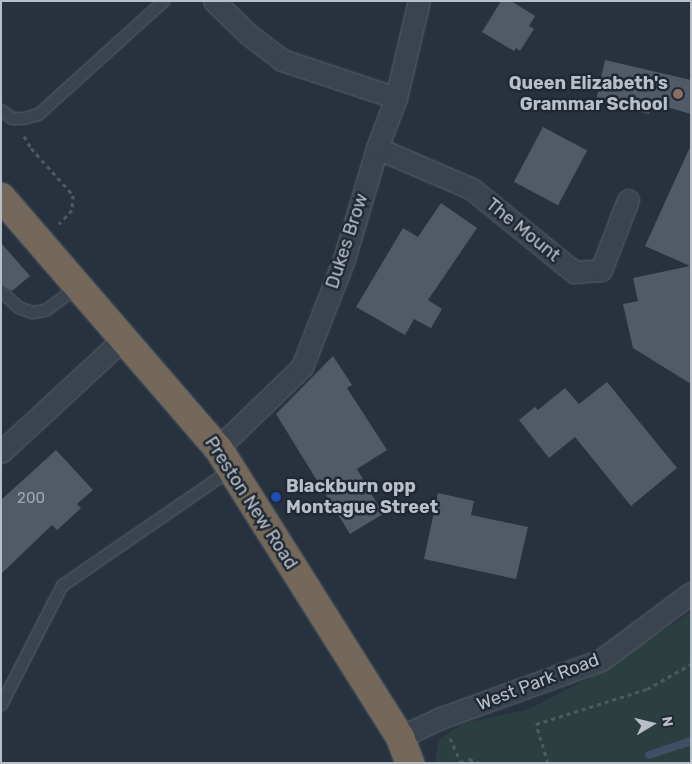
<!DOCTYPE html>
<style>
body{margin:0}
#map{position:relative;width:692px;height:764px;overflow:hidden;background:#28323e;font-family:Rubik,sans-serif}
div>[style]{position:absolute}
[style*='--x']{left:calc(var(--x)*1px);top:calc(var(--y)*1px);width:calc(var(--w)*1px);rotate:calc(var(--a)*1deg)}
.green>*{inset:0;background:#2b3f40}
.stream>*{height:8px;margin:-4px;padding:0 4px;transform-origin:4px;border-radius:4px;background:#3f5065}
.building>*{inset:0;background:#515b68;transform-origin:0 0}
.path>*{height:3px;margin-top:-1.5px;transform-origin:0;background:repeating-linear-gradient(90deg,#4a5c5e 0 4px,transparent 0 8px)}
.roads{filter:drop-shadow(0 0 1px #59616b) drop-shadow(0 0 1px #59616b)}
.lane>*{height:11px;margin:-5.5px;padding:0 5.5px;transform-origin:5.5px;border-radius:5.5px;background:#3b444e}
.street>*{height:21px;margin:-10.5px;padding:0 10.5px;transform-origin:10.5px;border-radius:10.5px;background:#3b444e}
.highway>*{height:28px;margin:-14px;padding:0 14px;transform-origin:14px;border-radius:14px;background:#736859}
.dots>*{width:14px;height:14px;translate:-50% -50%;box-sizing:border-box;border:2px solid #202833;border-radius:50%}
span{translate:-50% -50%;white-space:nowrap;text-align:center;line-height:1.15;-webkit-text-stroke:5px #202833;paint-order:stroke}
.number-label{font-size:15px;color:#9ea6b0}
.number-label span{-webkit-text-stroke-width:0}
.poi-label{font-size:18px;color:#b8bfc8;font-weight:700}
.right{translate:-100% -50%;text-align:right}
.left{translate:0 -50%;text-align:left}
.street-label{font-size:18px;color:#b8bfc8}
.frame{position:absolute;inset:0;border:2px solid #b8bfc8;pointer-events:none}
.north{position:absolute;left:627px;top:699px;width:50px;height:50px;-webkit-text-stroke:4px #202833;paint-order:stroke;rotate:81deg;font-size:14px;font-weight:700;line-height:20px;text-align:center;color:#b8bfc8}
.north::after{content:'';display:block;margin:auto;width:18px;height:22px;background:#b8bfc8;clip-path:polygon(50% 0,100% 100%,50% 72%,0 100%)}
</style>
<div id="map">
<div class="green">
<i style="clip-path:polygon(691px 612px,691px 763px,435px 763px,439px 739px,464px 723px,526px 710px,592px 677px)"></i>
</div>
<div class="stream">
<i style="--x:649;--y:755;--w:44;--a:-18.4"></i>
</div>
<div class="building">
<i style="clip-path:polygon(501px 1px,511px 1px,535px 16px,529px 26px,534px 29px,520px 51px,516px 48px,514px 51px,482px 32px)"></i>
<i style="clip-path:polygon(605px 60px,691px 80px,691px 114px,652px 103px,649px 114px,596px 101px)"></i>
<i style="left:543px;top:127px;width:50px;height:62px;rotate:28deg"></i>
<i style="clip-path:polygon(691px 145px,691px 384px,633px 348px,623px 304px,638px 301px,633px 278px,690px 266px,645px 246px)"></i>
<i style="clip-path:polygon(441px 203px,477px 228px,428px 300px,442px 309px,431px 328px,414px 319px,405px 335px,356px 307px,403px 228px,418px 237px)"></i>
<i style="clip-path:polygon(1px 243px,30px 276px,12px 291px,1px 284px)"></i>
<i style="clip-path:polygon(333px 356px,352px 385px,347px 388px,387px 450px,357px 469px,383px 514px,350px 534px,276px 414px)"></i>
<i style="clip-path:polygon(607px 382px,677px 468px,631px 506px,575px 437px,549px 458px,519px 420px,535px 407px,538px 410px,565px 388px,579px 404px)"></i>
<i style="clip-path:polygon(56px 450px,93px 490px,77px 504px,81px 508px,66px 522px,57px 530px,52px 525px,1px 574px,1px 500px)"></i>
<i style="clip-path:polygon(438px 493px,474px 501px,471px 515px,528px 527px,516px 579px,424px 559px)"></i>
</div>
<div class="path">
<i style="--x:24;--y:136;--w:14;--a:60"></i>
<i style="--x:31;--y:148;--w:63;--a:48.2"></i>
<i style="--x:73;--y:195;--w:15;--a:94"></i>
<i style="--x:72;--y:210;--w:19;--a:133"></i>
<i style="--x:450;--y:738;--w:27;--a:66"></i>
<i style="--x:461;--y:763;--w:9;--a:-27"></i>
<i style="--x:469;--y:759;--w:12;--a:20"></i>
<i style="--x:548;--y:763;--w:41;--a:-107.1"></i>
<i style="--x:536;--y:724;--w:116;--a:-17.5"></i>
<i style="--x:647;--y:689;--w:51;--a:-29.6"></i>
</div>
<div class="roads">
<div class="lane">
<i style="--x:1;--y:110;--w:14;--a:36"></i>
<i style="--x:12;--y:118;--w:11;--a:0"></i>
<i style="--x:23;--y:118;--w:16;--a:-15"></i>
<i style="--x:38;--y:114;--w:169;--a:-42.1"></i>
<i style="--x:1;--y:291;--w:23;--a:43"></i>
<i style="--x:18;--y:307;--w:15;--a:20"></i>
<i style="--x:32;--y:312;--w:13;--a:-9"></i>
<i style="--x:45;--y:310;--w:41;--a:-36"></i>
<i style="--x:1;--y:704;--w:134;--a:-62.9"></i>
<i style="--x:62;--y:585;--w:205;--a:-34.5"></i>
</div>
<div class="street">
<i style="--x:214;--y:1;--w:47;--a:44.1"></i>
<i style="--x:248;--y:34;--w:43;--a:37.4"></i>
<i style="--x:282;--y:60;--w:120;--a:18.4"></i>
<i style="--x:377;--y:148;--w:103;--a:23.3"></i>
<i style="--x:472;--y:189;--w:132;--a:39.1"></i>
<i style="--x:574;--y:272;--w:27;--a:-4"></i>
<i style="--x:601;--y:270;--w:75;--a:-68.9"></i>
<i style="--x:218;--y:448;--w:117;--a:-44"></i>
<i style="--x:302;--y:367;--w:116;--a:-68.7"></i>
<i style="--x:344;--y:259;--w:116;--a:-73.4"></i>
<i style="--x:377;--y:148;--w:53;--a:-69.2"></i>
<i style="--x:396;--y:98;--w:100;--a:-76.7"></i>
<i style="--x:1;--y:452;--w:168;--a:-42.8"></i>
<i style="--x:400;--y:737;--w:45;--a:-24.9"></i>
<i style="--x:441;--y:718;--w:170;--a:-19.9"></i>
<i style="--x:601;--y:660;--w:112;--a:-36.7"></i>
</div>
<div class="highway">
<i style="--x:1;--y:197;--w:332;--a:49.2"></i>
<i style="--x:218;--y:448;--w:342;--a:57.8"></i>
<i style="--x:400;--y:737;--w:28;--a:69"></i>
</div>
</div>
<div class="dots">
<i style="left:678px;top:94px;background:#8d6e63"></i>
<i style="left:276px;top:497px;background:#1a4fb4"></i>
</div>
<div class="number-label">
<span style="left:31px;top:499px">200</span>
</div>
<div class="poi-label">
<span class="right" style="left:668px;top:94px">Queen Elizabeth's<br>Grammar School</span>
<span class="left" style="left:286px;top:497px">Blackburn opp<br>Montague Street</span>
</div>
<div class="street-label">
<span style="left:523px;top:230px;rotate:39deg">The Mount</span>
<span style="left:347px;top:241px;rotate:-72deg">Dukes Brow</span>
<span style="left:251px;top:503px;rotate:57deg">Preston New Road</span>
<span style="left:538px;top:682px;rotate:-21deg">West Park Road</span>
</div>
<div class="frame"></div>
<div class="north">N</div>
</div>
